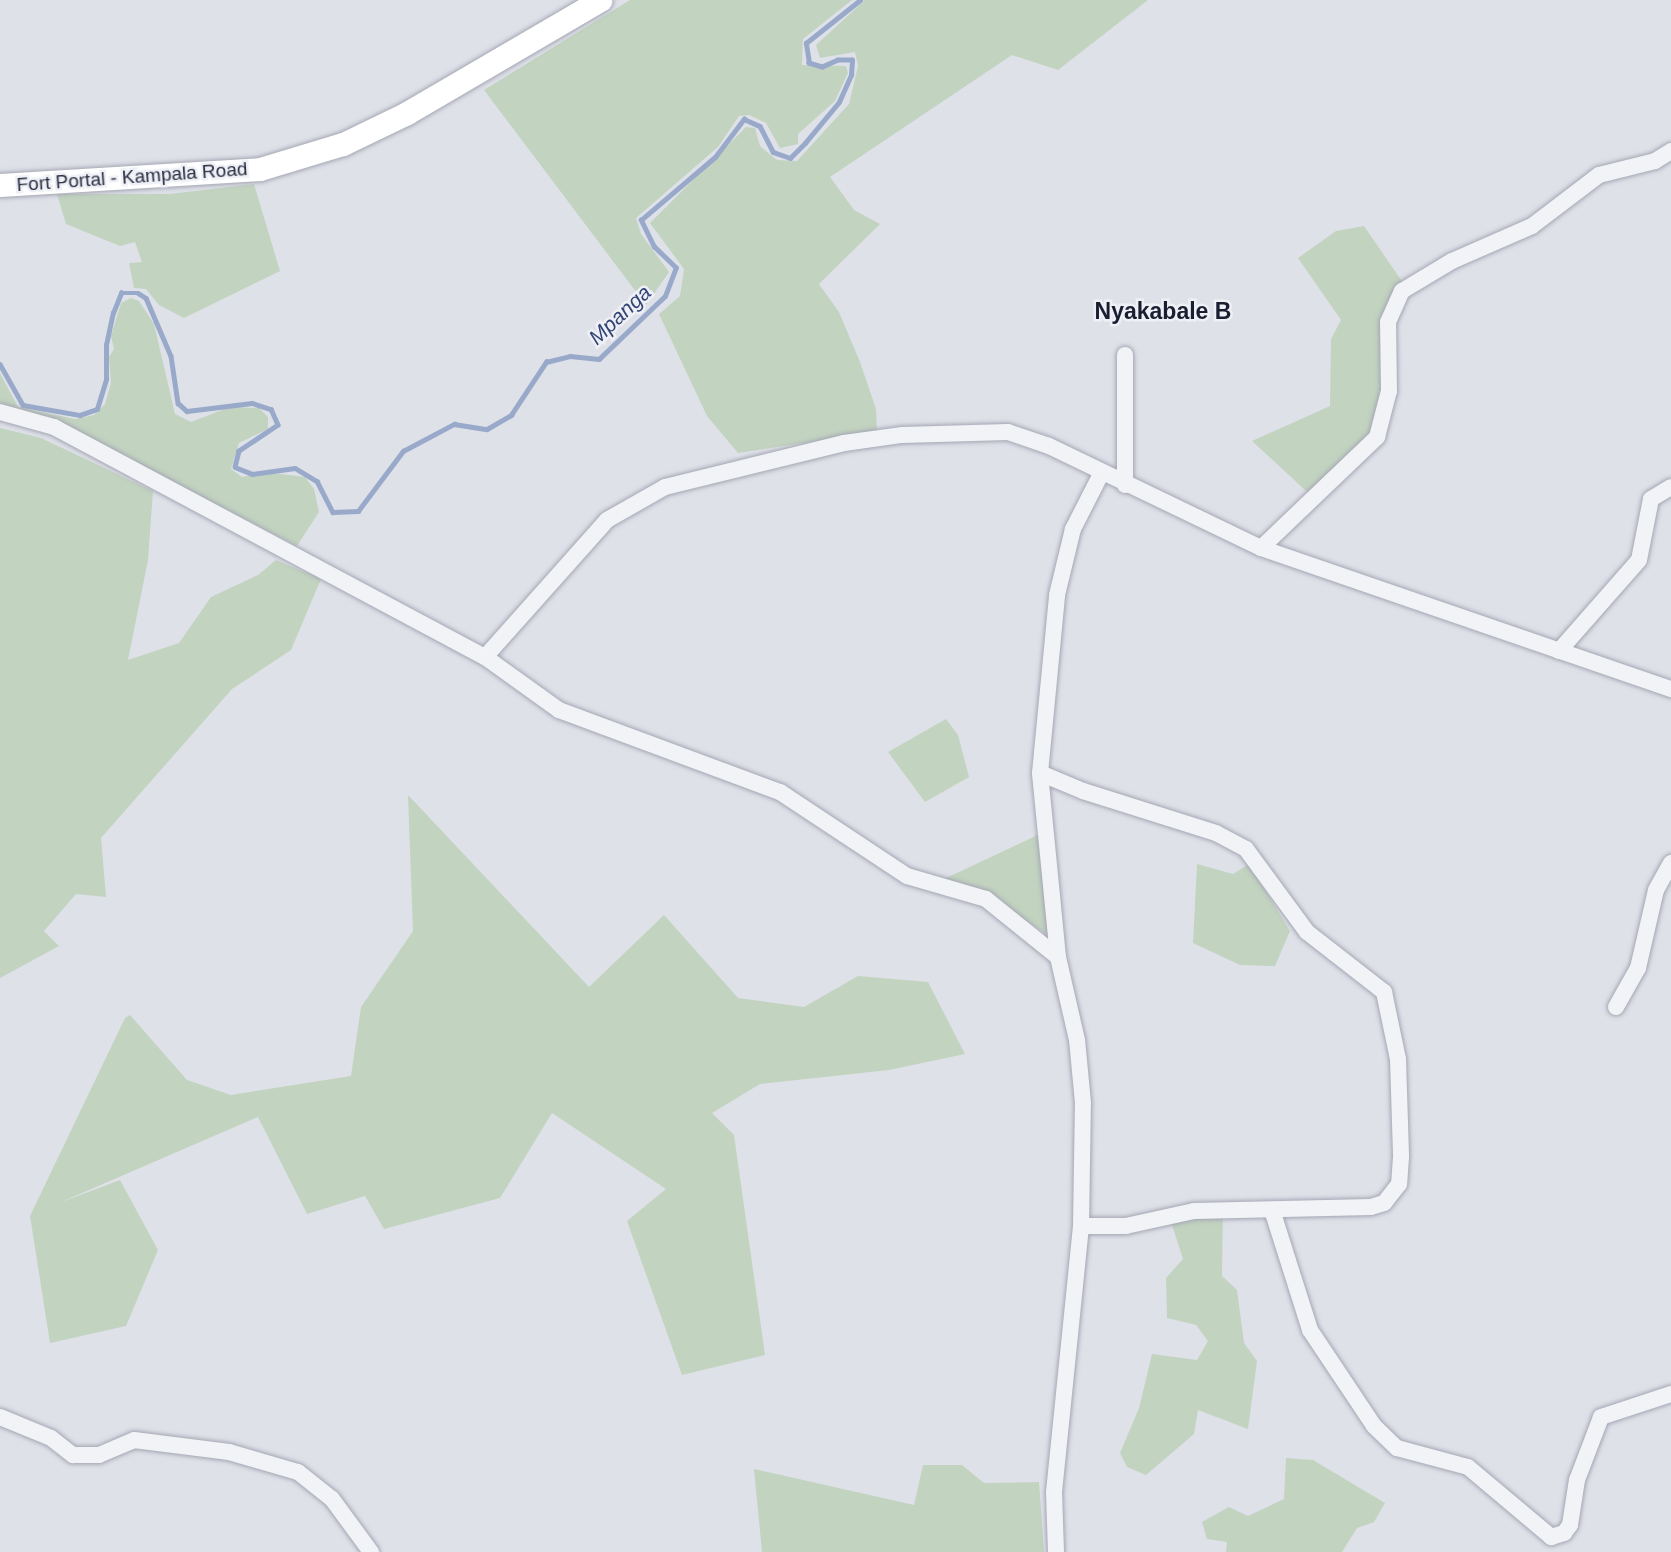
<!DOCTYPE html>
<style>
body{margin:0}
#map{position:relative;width:1671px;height:1552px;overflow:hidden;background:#dfe1e9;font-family:Arial,sans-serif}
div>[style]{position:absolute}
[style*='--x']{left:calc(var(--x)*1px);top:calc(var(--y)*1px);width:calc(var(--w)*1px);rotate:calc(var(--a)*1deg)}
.green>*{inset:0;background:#c2d3c0}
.stream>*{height:4.5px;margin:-2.25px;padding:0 2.25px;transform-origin:2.25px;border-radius:2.25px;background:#99a9ca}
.roads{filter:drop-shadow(0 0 2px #a4a7b3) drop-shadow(0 0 2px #a4a7b3)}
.minor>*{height:16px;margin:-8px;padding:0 8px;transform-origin:8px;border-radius:8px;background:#f2f3f7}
.highway>*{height:23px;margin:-11.5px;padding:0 11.5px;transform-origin:11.5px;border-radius:11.5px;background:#fff}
span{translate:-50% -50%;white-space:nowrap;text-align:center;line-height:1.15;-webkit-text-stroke:5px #eff0f6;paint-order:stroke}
.street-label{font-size:19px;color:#282c40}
.water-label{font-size:21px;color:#314475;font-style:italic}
.quarter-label{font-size:23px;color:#1a1e31;font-weight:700}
</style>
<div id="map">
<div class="green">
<i style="clip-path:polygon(630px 0,852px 0,803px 39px,802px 65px,846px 66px,848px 73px,835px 101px,798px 134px,798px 144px,780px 148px,766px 123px,749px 115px,739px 116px,718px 147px,636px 218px,641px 234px,669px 272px,646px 305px,484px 90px)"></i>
<i style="clip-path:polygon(865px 0,1148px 0,1058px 70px,1012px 55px,830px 177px,854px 210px,880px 224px,819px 284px,839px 312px,860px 362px,876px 409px,877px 432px,738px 453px,707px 416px,659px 314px,680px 296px,684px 269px,650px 223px,746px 127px,755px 128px,760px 146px,777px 160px,797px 161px,849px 104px,858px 66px,855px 52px,820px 58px,816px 45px)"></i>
<i style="clip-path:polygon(254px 184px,280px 271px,184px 318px,159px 305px,146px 289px,134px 288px,129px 263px,142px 262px,135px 242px,120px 246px,66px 224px,57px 194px,170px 194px)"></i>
<i style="clip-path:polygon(1364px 226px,1410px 293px,1385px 320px,1382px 441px,1317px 501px,1252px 441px,1330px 406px,1331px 339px,1341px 320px,1298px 258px,1336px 231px)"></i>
<i style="clip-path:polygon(131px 298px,139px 301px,154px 324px,175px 414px,191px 422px,230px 407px,259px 408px,268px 417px,268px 429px,239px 443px,231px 469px,242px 477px,264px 472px,305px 477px,314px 489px,319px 512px,297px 546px,110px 450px,0 416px,0 373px,18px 407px,75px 419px,94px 415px,105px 404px,111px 383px,109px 357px,114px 349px,111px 336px,118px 313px,121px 303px)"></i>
<i style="clip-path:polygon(0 428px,41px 438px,153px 491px,148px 560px,128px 660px,179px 643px,211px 597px,258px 575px,276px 560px,321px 579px,291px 650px,232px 689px,101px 838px,106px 897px,76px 894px,44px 931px,59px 946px,0 978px)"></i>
<i style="clip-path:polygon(946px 719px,958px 735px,969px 777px,925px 802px,888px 752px)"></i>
<i style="clip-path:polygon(408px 795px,589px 987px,664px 915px,738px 998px,804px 1007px,858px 976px,928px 982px,965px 1054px,889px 1070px,760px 1084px,712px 1113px,734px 1135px,765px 1355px,682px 1375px,627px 1221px,666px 1189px,552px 1113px,500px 1198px,384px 1229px,365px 1196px,307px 1214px,258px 1117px,59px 1203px,120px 1180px,158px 1250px,126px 1326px,50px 1343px,30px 1216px,125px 1018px,130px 1015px,187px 1080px,231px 1095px,351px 1076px,361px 1007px,413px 931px)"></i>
<i style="clip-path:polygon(1042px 833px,1053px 938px,1019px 916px,942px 880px)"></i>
<i style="clip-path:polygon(1197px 864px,1233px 874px,1249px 864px,1290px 931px,1275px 966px,1240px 965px,1193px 943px)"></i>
<i style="clip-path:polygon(1223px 1202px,1222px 1276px,1237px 1290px,1244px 1343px,1257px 1361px,1248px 1429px,1198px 1410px,1194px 1434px,1146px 1475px,1127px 1467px,1120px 1453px,1139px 1408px,1152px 1354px,1197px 1360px,1208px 1341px,1196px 1325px,1167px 1318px,1166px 1278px,1183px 1259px,1171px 1222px)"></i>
<i style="clip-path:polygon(1286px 1458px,1313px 1460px,1385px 1503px,1374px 1522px,1357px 1528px,1342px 1552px,1226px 1552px,1227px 1542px,1207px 1539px,1202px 1522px,1229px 1507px,1248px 1516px,1284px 1499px)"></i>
<i style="clip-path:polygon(923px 1465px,962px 1465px,984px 1483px,1039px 1482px,1044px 1552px,762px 1552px,754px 1469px,914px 1505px)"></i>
</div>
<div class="stream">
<i style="--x:0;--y:364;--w:47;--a:60.7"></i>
<i style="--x:23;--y:405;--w:58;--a:10"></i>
<i style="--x:80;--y:415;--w:18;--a:-19"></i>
<i style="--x:97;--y:409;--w:31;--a:-73"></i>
<i style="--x:106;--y:379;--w:34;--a:-90"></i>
<i style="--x:106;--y:345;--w:33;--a:-78"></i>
<i style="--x:113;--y:313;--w:22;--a:-68"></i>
<i style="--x:121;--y:293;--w:17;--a:0"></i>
<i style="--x:138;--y:293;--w:9;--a:32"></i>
<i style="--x:146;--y:298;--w:63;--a:66.7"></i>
<i style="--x:171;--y:356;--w:48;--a:81.5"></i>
<i style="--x:178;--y:403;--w:12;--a:42"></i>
<i style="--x:187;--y:411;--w:65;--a:-7"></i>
<i style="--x:252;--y:403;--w:20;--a:18"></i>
<i style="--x:271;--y:409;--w:17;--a:66"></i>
<i style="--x:278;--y:425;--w:47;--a:146.3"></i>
<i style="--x:239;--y:451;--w:16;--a:104"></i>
<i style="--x:235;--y:467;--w:18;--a:22"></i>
<i style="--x:252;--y:474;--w:43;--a:-7.9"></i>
<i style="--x:295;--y:468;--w:26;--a:31"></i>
<i style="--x:317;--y:481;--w:35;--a:63"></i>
<i style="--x:333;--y:512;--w:25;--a:-2"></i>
<i style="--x:358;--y:511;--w:75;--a:-53.1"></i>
<i style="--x:403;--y:451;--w:58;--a:-27.9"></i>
<i style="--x:454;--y:424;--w:33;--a:9"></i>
<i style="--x:487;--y:429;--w:28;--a:-30"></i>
<i style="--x:511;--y:415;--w:64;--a:-56.6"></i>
<i style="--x:546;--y:362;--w:25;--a:-14"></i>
<i style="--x:570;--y:356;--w:29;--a:6"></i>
<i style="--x:599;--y:359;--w:91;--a:-43.7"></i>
<i style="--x:665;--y:296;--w:30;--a:-69"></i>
<i style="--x:676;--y:268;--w:30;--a:-136"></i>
<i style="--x:654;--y:247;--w:30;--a:-116"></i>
<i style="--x:641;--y:220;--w:97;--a:-40.4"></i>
<i style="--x:715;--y:157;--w:48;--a:-52.7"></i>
<i style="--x:744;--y:119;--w:17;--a:24"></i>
<i style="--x:760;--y:126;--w:29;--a:63"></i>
<i style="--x:773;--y:152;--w:18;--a:19"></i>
<i style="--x:790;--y:158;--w:21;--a:-45"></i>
<i style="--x:805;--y:143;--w:53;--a:-50.3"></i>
<i style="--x:839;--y:102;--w:30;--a:-66"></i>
<i style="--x:851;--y:75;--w:15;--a:-86"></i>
<i style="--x:852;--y:60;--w:14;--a:180"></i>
<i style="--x:838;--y:60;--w:17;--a:156"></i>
<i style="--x:822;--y:67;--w:14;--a:-163"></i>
<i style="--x:809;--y:63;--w:20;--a:-99"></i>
<i style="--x:806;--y:43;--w:69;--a:-38.5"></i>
</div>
<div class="roads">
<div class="minor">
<i style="--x:1125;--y:355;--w:130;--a:90"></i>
<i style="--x:0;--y:412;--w:56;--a:15.5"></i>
<i style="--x:54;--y:427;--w:489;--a:28.1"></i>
<i style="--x:485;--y:657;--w:183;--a:-48.3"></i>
<i style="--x:607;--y:520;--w:67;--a:-29.6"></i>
<i style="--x:665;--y:487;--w:184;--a:-13.8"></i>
<i style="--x:844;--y:443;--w:59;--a:-7.9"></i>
<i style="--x:902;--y:435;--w:106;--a:-1.6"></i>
<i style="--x:1008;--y:432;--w:43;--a:18.9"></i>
<i style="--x:1049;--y:446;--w:235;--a:25.7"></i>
<i style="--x:1261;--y:548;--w:434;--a:19"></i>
<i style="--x:1261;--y:548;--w:161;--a:-43.7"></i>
<i style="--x:1377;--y:437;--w:48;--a:-75.4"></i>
<i style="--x:1389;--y:391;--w:69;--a:-90.8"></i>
<i style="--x:1388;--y:322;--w:34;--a:-66"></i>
<i style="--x:1402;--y:291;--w:58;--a:-31"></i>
<i style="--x:1452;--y:261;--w:87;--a:-23.6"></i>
<i style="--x:1532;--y:226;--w:84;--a:-37.3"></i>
<i style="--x:1599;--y:175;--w:58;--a:-14"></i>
<i style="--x:1655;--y:161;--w:19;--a:-32"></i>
<i style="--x:1559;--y:651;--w:121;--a:-48.7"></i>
<i style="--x:1639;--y:560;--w:62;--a:-78.9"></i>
<i style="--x:1651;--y:499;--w:23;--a:-31"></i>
<i style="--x:485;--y:657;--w:91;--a:35.6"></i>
<i style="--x:559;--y:710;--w:236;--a:20.4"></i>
<i style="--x:780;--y:792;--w:152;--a:33.5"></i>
<i style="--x:907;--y:876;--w:82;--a:16.2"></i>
<i style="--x:986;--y:899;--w:92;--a:38.9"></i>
<i style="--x:1040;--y:773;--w:47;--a:22.7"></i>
<i style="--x:1083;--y:791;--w:139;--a:17.5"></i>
<i style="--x:1216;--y:833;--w:34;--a:28"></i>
<i style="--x:1246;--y:849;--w:103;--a:53.7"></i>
<i style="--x:1307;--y:932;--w:98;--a:37.9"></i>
<i style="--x:1384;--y:992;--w:68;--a:78.2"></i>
<i style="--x:1398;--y:1059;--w:98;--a:88.2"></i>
<i style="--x:1401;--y:1157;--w:27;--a:94"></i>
<i style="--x:1399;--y:1184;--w:24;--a:128"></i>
<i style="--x:1384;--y:1203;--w:14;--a:163"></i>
<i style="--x:1371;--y:1207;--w:177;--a:178.7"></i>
<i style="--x:1194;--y:1211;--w:70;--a:167.6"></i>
<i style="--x:1126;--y:1226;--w:45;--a:180"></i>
<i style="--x:1616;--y:1007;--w:45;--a:-60.6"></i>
<i style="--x:1638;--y:968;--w:80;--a:-77"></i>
<i style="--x:1656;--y:890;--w:31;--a:-61"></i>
<i style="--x:1272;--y:1210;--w:126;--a:72.4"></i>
<i style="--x:1310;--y:1330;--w:115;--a:56.3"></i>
<i style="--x:1374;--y:1426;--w:32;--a:44"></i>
<i style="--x:1397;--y:1448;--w:73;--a:15"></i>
<i style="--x:1468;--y:1467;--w:109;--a:40.1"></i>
<i style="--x:1551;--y:1537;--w:14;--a:-17"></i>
<i style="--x:1564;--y:1533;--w:10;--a:-53"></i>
<i style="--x:1570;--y:1525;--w:46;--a:-81.2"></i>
<i style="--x:1577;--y:1480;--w:67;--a:-69.1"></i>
<i style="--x:1601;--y:1417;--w:74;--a:-18.2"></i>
<i style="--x:0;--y:1417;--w:55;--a:22.4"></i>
<i style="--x:51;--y:1438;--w:28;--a:38"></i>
<i style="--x:73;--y:1455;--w:26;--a:0"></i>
<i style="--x:99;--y:1455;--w:38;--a:-23"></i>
<i style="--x:134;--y:1440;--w:96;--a:7.2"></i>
<i style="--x:229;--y:1452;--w:72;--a:16.2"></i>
<i style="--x:298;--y:1472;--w:43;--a:38.5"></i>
<i style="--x:332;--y:1499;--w:66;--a:53.7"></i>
<i style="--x:1056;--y:1552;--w:60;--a:-91.9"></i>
<i style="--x:1054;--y:1492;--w:267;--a:-84.2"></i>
<i style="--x:1081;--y:1226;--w:123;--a:-89.1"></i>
<i style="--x:1083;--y:1103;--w:63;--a:-95.4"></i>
<i style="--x:1077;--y:1040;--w:85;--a:-102.9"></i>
<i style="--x:1058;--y:957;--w:185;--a:-95.6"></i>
<i style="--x:1040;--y:773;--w:179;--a:-84.5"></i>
<i style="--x:1057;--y:595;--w:68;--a:-76.4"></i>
<i style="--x:1073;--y:529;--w:62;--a:-63"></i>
</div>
<div class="highway">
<i style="--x:0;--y:185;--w:260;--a:-3.5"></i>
<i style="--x:260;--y:169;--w:87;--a:-16.8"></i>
<i style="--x:343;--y:144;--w:71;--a:-25.8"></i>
<i style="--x:407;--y:113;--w:224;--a:-30.3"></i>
</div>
</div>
<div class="street-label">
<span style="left:132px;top:177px;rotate:-4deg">Fort Portal - Kampala Road</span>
</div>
<div class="water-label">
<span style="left:620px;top:315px;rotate:-43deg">Mpanga</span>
</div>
<div class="quarter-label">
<span style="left:1163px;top:311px">Nyakabale B</span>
</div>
</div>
